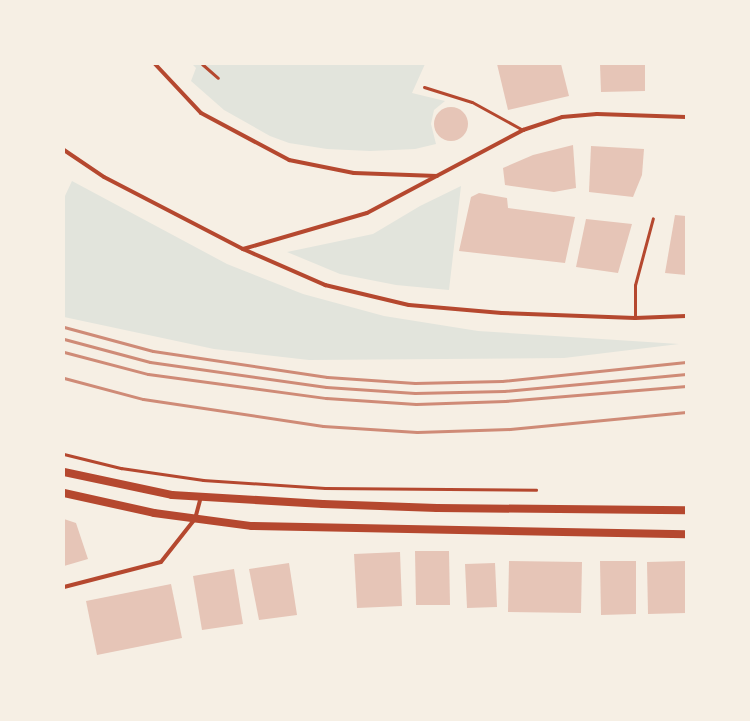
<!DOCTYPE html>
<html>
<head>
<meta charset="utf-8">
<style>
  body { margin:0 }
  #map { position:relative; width:750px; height:721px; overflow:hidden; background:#f6efe4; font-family:"DM Sans",sans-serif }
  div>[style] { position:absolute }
  .green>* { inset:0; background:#e2e4dc }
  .building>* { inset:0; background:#e6c5b7 }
  .round { border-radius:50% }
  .path>* { height:2.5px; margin:-1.25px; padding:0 1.25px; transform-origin:1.25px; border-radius:1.25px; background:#b5482f }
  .service>* { height:3px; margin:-1.5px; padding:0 1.5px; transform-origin:1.5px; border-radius:1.5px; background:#b5482f }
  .minor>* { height:4px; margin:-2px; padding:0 2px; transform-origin:2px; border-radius:2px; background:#b5482f }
  .secondary>* { height:8px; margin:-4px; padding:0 4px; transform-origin:4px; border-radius:4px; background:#b5482f }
  .rail>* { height:3px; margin:-1.5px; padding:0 1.5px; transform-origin:1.5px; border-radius:1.5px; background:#cf8b77 }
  span { translate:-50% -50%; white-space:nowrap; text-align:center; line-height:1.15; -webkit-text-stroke:3.5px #f6efe4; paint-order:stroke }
  .frame { position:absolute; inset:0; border:65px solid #f6efe4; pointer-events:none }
</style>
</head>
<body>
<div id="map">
  <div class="green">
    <div style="clip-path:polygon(192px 64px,425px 64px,412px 93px,445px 101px,434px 110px,431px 124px,436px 144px,415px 149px,370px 151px,327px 149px,289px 143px,270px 136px,224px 110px,191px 81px,196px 68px)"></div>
    <div style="clip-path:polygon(72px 181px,227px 264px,303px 294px,384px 316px,478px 331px,679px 344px,564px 358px,309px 360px,214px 349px,64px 317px,64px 198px)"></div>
    <div style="clip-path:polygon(461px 186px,449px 290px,396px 285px,340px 274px,287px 252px,373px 234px,420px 206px)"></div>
  </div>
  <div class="building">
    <div style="clip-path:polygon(497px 64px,561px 64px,569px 96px,508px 110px)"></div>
    <div style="clip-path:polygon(600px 64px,645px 64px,645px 91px,601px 92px)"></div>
    <div class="round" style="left:434px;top:107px;width:34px;height:34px"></div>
    <div style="clip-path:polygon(573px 145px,576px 188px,554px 192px,505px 185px,503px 168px,533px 155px)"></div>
    <div style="clip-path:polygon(591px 146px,644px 149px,642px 175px,633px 197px,589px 192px)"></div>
    <div style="clip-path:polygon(479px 193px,507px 198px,508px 208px,575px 217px,565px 263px,459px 251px,471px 197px)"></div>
    <div style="clip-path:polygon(675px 215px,686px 216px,686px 275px,665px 273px)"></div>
    <div style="clip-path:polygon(586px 219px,632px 224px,618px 273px,576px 267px)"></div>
    <div style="clip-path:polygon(64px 519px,76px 523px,88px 559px,64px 566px)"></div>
    <div style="clip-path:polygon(415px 551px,449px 551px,450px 605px,416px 605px)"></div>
    <div style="clip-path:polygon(400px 552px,402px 606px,357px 608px,354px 554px)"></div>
    <div style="clip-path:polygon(509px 561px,582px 562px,581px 613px,508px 612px)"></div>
    <div style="clip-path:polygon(600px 561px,636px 561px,636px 614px,601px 615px)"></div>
    <div style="clip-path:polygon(686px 561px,686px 613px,648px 614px,647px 562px)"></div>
    <div style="clip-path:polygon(289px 563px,297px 615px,259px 620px,249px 569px)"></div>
    <div style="clip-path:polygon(495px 563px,497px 607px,467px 608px,465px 564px)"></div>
    <div style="clip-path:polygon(234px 569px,243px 624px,202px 630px,193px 576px)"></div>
    <div style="clip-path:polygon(171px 584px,182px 638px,97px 655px,86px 601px)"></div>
  </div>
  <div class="path">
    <div style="left:64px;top:454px;width:59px;rotate:13.8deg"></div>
    <div style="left:121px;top:468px;width:83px;rotate:8.3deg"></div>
    <div style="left:203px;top:480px;width:122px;rotate:3.8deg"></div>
    <div style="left:325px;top:488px;width:211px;rotate:0.5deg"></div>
  </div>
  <div class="service">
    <div style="left:202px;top:64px;width:21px;rotate:41deg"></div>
    <div style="left:424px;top:87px;width:50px;rotate:17.4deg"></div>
    <div style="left:472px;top:102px;width:58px;rotate:28.8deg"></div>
    <div style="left:635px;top:318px;width:33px;rotate:-90deg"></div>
    <div style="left:635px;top:285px;width:69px;rotate:-75deg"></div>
  </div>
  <div class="minor">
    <div style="left:155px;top:64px;width:67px;rotate:46.8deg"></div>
    <div style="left:201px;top:113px;width:100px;rotate:28.1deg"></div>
    <div style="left:289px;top:160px;width:66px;rotate:11.3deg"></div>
    <div style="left:354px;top:173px;width:83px;rotate:2.1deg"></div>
    <div style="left:64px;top:150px;width:48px;rotate:34deg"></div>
    <div style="left:104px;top:177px;width:157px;rotate:27.4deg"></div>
    <div style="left:243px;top:249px;width:90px;rotate:23.7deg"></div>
    <div style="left:325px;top:285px;width:86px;rotate:13.4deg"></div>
    <div style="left:409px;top:305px;width:93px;rotate:4.9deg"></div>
    <div style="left:502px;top:313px;width:133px;rotate:2.2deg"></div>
    <div style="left:635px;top:318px;width:51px;rotate:-2.2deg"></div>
    <div style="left:243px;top:249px;width:129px;rotate:-16.2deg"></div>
    <div style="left:367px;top:213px;width:177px;rotate:-28deg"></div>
    <div style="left:523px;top:130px;width:41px;rotate:-18.4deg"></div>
    <div style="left:562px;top:117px;width:35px;rotate:-5deg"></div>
    <div style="left:597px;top:114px;width:89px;rotate:1.9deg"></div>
    <div style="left:64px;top:587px;width:100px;rotate:-14.5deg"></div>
    <div style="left:161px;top:562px;width:55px;rotate:-51.7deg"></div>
    <div style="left:195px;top:519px;width:23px;rotate:-75deg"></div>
  </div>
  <div class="secondary">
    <div style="left:64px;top:472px;width:110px;rotate:12deg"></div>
    <div style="left:172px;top:495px;width:151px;rotate:3.4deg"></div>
    <div style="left:323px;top:504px;width:114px;rotate:2deg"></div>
    <div style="left:437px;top:508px;width:249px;rotate:0.5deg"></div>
    <div style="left:64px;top:493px;width:92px;rotate:12.5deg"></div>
    <div style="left:154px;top:513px;width:99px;rotate:7.6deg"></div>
    <div style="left:252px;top:526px;width:434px;rotate:1.1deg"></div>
  </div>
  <div class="rail">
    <div style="left:64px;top:327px;width:92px;rotate:15.1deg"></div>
    <div style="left:153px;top:351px;width:176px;rotate:8.5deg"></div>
    <div style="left:327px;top:377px;width:88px;rotate:3.9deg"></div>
    <div style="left:415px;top:383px;width:87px;rotate:-1.3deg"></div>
    <div style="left:502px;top:381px;width:185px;rotate:-5.9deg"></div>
    <div style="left:64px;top:339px;width:89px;rotate:15deg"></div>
    <div style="left:150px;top:362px;width:178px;rotate:8.1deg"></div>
    <div style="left:326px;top:387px;width:89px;rotate:3.9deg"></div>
    <div style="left:415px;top:393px;width:89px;rotate:-1.3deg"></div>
    <div style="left:504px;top:391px;width:183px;rotate:-5.3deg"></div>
    <div style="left:64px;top:352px;width:87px;rotate:14.7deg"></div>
    <div style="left:148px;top:374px;width:180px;rotate:7.7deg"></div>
    <div style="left:326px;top:398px;width:90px;rotate:3.8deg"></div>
    <div style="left:416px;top:404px;width:89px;rotate:-1.9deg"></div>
    <div style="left:505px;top:401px;width:182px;rotate:-4.7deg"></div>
    <div style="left:64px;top:378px;width:82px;rotate:14.9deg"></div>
    <div style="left:143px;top:399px;width:182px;rotate:8.5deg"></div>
    <div style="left:323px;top:426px;width:94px;rotate:3.7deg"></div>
    <div style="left:417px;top:432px;width:93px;rotate:-1.8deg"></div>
    <div style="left:510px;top:429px;width:177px;rotate:-5.5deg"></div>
  </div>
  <div class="frame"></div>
</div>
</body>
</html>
